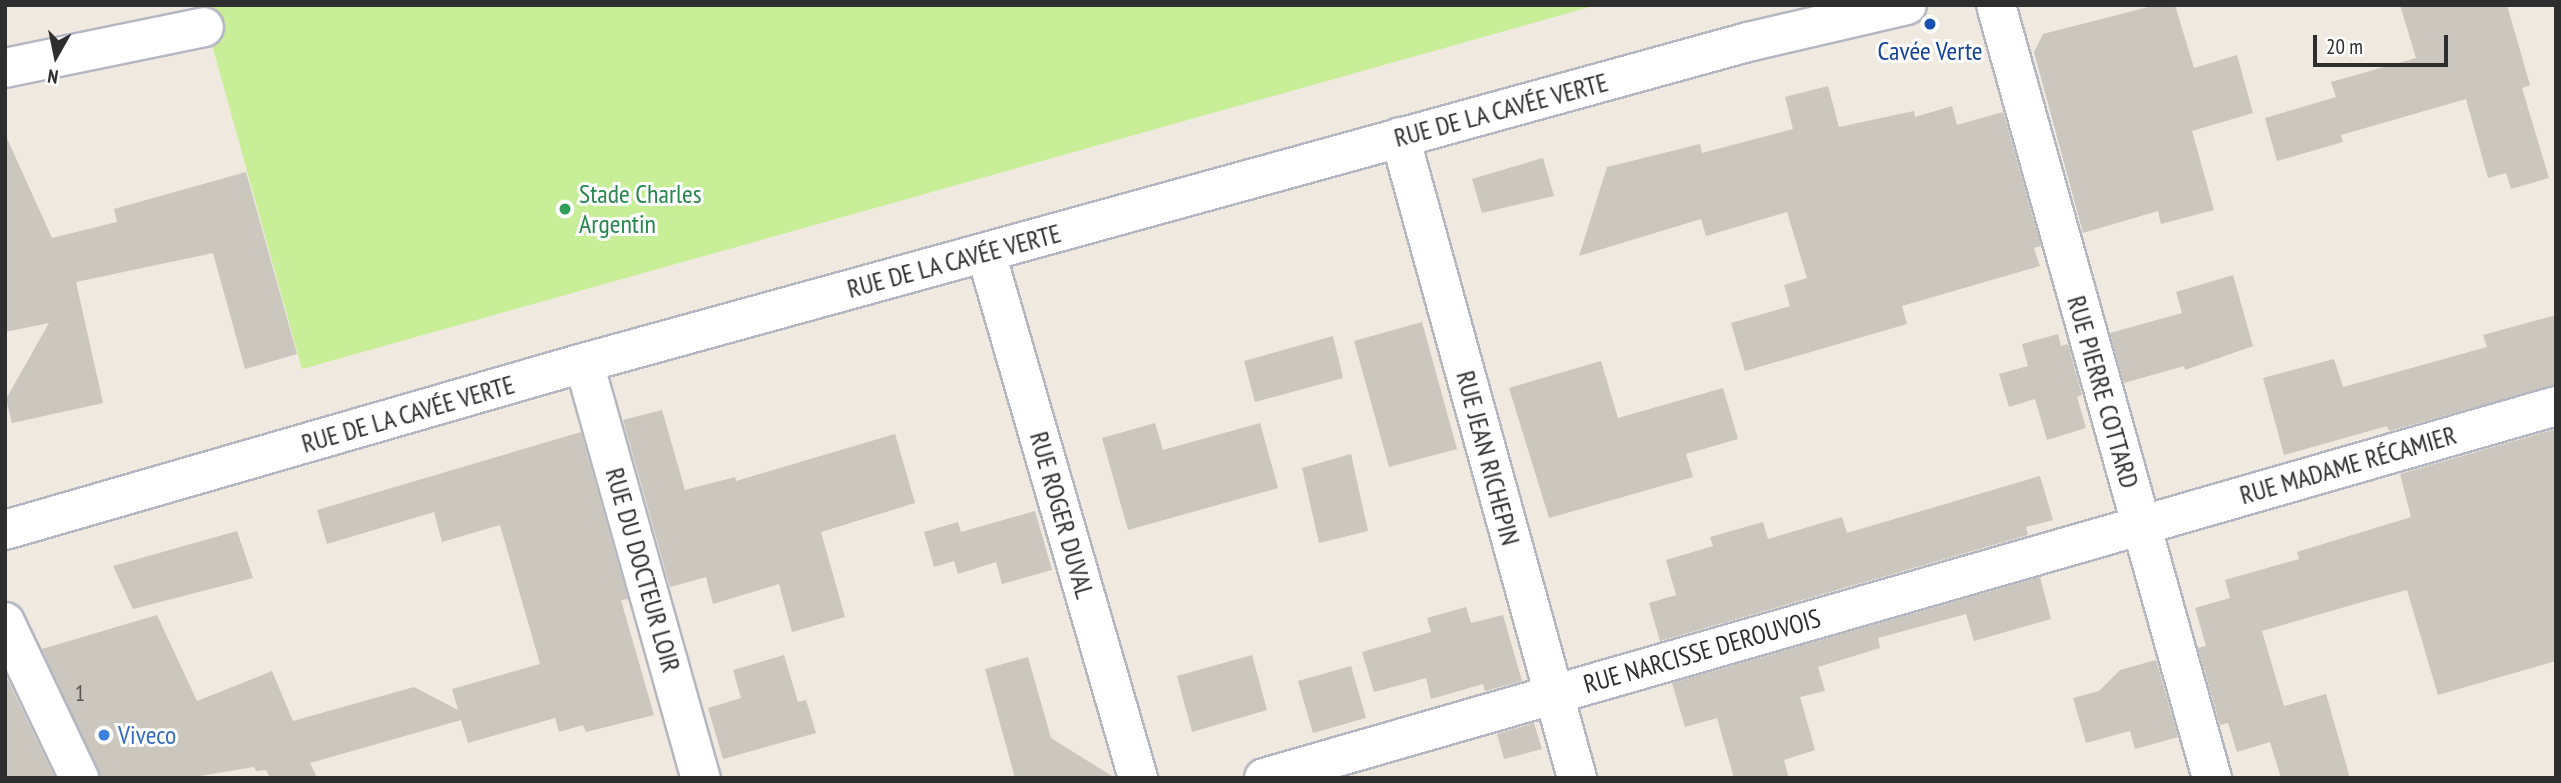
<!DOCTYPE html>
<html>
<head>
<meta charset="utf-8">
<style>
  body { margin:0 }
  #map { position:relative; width:2561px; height:783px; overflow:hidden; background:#efe9e0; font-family:"PT Sans Narrow",sans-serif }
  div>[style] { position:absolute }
  .pitch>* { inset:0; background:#c9ee98 }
  .building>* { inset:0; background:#cbc7be }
  .roads { filter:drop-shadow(2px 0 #b4b6c1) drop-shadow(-2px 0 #b4b6c1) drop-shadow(0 2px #b4b6c1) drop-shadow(0 -2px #b4b6c1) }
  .minor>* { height:38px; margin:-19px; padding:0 19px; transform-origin:19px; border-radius:19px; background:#fff }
  .dots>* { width:19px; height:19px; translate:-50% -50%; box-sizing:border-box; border:4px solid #fff; border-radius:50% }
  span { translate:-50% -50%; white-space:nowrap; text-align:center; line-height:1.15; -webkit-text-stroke:6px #fff; paint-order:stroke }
  .number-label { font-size:23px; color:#555452 }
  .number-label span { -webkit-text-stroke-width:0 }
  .transit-label { font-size:26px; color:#164399 }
  .street-label { font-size:26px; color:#2e2e2e }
  .leisure-label { font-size:26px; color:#27864d }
  .left { translate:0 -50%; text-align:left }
  .shop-label { font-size:26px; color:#366cbe }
  .frame { position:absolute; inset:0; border:7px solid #2e2e2e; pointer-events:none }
  .north { position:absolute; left:21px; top:21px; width:70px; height:70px; -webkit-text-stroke:5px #fff; paint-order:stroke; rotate:189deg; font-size:19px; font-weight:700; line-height:28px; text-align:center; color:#2e2e2e }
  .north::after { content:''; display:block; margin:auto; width:24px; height:32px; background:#2e2e2e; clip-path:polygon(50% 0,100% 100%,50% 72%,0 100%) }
  .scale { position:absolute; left:2313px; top:35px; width:135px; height:32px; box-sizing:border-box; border:4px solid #2e2e2e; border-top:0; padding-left:9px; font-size:21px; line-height:24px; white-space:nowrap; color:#2e2e2e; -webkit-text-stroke:5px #fff; paint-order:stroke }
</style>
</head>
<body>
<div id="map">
  <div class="pitch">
    <div style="clip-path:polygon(201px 5px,1597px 5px,302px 369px)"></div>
  </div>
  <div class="building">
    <div style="clip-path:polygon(2156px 5px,2175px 5px,2194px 68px,2237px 55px,2253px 113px,2192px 131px,2214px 210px,2161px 224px,2158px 211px,2083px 233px,2034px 52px,2043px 34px)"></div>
    <div style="clip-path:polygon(2400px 5px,2507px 5px,2530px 85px,2522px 88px,2549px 178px,2511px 189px,2506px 173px,2488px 178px,2466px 99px,2341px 135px,2343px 142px,2277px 161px,2265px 118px,2336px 97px,2331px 82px,2416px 58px)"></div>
    <div style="clip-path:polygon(1828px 86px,1839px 127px,1914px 111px,1915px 117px,1952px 106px,1957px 125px,2003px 112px,2041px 246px,2034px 248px,2040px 266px,1902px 306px,1907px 324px,1745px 371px,1731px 323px,1790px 306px,1784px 285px,1807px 278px,1787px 212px,1706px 236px,1701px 219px,1579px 256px,1607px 167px,1700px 144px,1702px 153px,1793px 129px,1785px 97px)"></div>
    <div style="clip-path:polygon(5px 134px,52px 238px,117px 222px,114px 209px,246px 172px,297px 354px,245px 369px,213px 253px,76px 282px,103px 403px,12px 423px,6px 399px,49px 323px,5px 332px)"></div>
    <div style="clip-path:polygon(1543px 158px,1554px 196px,1482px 213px,1472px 179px)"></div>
    <div style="clip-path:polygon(2233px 275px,2253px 346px,2185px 370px,2184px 366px,2124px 383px,2110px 333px,2182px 313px,2176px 292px)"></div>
    <div style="clip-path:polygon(2556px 315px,2556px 385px,2389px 431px,2387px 426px,2284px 455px,2263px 378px,2334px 359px,2343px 387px,2487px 347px,2483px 335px)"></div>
    <div style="clip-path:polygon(1422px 322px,1457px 449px,1389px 467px,1354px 341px)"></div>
    <div style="clip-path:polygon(2058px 334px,2061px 346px,2068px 344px,2082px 395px,2077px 397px,2086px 428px,2047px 440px,2035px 399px,2009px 407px,1999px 374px,2028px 366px,2022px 344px)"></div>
    <div style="clip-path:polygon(1333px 336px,1343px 378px,1255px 402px,1244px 361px)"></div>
    <div style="clip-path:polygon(1601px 361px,1618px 418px,1723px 388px,1738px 439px,1686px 454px,1693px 477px,1549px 518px,1509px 388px)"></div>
    <div style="clip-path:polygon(662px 410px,685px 490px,735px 477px,736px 481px,895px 434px,915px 503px,821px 532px,845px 617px,792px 632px,779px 584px,713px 604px,706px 577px,670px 587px,623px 420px)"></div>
    <div style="clip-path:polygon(1155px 423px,1163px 450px,1260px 423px,1278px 488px,1128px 530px,1102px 438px)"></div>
    <div style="clip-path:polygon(2556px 429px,2556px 661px,2438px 695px,2407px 590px,2362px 602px,2262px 631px,2284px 706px,2326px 694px,2350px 778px,2281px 778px,2270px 742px,2237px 752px,2228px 723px,2220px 725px,2198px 648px,2206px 646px,2195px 608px,2230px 598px,2225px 580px,2299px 559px,2297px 552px,2411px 517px,2400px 474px)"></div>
    <div style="clip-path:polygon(581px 432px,628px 599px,621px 600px,654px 715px,586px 732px,583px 725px,559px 732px,555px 718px,468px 743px,461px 720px,310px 763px,317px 778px,270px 778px,266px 770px,256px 771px,254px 767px,188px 778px,101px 778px,42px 649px,157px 615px,197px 701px,272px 671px,293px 721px,414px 687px,458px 710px,452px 689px,540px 664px,500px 525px,442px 542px,434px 512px,327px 544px,317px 510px)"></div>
    <div style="clip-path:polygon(1351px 454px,1368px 531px,1319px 543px,1302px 468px)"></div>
    <div style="clip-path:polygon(2040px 476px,2053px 520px,2026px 527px,2028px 535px,1660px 641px,1649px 603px,1676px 595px,1666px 560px,1713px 546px,1710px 537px,1763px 522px,1768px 539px,1842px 517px,1847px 533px)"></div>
    <div style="clip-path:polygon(1035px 511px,1052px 570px,1002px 584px,996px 562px,958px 574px,954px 561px,934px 567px,924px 532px,958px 522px,961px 532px)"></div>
    <div style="clip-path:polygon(237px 531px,253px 578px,133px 609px,113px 566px)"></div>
    <div style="clip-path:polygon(2040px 577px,2051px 619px,1974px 641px,1966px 614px,1878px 638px,1880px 648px,1818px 667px,1825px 691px,1800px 697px,1815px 750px,1784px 760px,1789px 778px,1734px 778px,1717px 718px,1685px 727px,1672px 683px)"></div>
    <div style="clip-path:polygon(1466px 607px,1471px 623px,1503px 615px,1522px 681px,1485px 691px,1483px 684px,1431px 699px,1426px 678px,1374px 692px,1362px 652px,1431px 632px,1427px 618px)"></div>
    <div style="clip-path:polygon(784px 655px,798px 702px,806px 700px,816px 733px,723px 759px,708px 708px,741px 698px,733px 670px)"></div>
    <div style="clip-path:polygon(1252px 655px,1267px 710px,1192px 732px,1177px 676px)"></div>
    <div style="clip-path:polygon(1028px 657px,1051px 738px,1115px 778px,1015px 778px,985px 669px)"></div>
    <div style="clip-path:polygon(2156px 660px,2178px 737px,2135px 749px,2130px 731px,2086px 743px,2073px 698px,2099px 691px,2120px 670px)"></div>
    <div style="clip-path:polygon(1351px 666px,1366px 718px,1313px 733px,1298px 681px)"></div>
    <div style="clip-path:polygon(5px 674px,55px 778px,5px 778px)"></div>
    <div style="clip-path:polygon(1534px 723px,1542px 749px,1504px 759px,1497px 734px)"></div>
  </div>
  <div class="roads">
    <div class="minor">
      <div style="left:1996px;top:5px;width:803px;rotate:74.39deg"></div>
      <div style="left:5px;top:68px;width:203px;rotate:-11.6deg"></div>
      <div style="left:1400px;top:137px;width:665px;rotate:74.56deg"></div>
      <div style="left:986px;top:253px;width:547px;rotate:73.85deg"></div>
      <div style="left:584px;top:363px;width:431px;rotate:74.3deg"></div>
      <div style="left:5px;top:530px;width:594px;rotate:-16.12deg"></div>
      <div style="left:576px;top:365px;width:1216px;rotate:-15.41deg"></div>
      <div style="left:1748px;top:42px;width:163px;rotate:-13.1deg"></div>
      <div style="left:5px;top:622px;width:173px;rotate:64.6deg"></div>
      <div style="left:1264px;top:778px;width:1344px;rotate:-16.06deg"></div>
    </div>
  </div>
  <div class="dots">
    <div style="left:1930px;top:24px;background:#1a4fb4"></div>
    <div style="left:565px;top:209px;background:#2e9e5b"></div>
    <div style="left:104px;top:735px;background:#3f7fe0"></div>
  </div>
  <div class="number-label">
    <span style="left:80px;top:693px">1</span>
  </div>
  <div class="transit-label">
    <span style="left:1930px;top:51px">Cavée Verte</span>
  </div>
  <div class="street-label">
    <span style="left:1501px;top:110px;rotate:-15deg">RUE DE LA CAVÉE VERTE</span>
    <span style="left:954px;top:261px;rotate:-15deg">RUE DE LA CAVÉE VERTE</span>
    <span style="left:2103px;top:392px;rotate:74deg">RUE PIERRE COTTARD</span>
    <span style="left:408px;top:414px;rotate:-16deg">RUE DE LA CAVÉE VERTE</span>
    <span style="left:1488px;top:458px;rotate:75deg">RUE JEAN RICHEPIN</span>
    <span style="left:2348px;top:465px;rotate:-16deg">RUE MADAME RÉCAMIER</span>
    <span style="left:1062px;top:515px;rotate:74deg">RUE ROGER DUVAL</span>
    <span style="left:643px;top:570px;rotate:74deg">RUE DU DOCTEUR LOIR</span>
    <span style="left:1702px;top:651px;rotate:-16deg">RUE NARCISSE DEROUVOIS</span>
  </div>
  <div class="leisure-label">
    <span class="left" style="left:579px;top:209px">Stade Charles<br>Argentin</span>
  </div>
  <div class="shop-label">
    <span class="left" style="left:118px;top:735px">Viveco</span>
  </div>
  <div class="frame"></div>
  <div class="north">N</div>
  <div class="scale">20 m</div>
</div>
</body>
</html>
